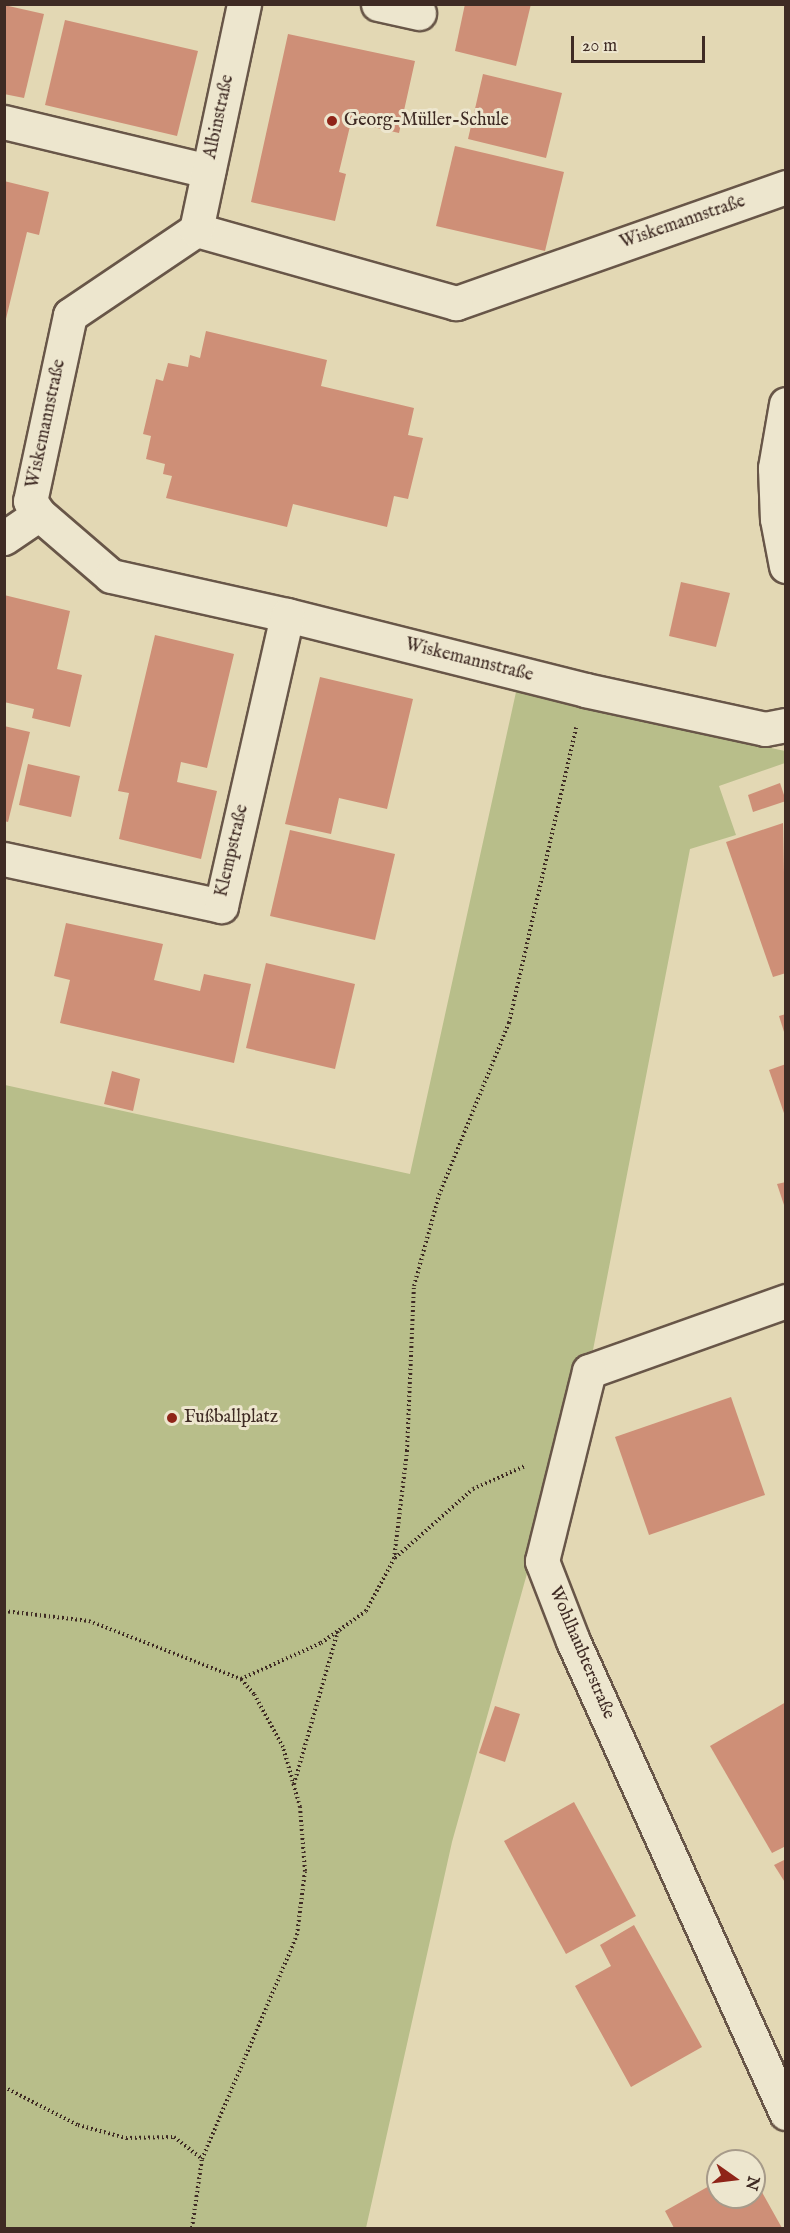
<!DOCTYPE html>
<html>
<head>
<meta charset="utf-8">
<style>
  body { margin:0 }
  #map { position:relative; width:790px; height:2233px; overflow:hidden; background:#e3d8b4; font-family:"IM FELL English",serif }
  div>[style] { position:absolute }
  .green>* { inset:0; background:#b8be8a }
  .building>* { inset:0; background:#ce8f77 }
  .path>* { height:4px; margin-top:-2px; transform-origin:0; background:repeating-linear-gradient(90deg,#3f2b24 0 1.5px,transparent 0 4.5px) }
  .roads { filter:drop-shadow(2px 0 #685648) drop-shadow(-2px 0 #685648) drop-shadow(0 2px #685648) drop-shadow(0 -2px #685648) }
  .minor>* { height:33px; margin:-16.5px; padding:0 16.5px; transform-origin:16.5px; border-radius:16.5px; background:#ede6ce }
  .dots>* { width:16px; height:16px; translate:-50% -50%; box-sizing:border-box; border:3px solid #ede6ce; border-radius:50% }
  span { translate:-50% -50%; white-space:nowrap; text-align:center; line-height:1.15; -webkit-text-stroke:6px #ede6ce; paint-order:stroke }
  .street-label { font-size:18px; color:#3f2b24 }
  .poi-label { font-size:18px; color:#3f2b24 }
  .left { translate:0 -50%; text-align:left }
  .frame { position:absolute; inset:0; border:6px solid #3f2b24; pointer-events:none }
  .north { position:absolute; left:706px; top:2149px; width:60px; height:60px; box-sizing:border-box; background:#ede6ce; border:2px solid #a79b8a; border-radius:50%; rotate:104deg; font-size:16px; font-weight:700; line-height:24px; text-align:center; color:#3f2b24 }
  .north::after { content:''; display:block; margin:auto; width:21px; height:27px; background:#8f2418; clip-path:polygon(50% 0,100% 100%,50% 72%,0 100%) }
  .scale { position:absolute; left:571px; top:36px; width:134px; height:27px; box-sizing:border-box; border:3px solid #3f2b24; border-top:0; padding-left:8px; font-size:18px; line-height:21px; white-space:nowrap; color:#3f2b24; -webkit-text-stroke:4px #ede6ce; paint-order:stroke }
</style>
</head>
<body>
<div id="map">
  <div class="green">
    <div style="clip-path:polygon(516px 692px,785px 751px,785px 763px,719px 786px,736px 835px,690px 849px,593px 1350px,577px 1356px,528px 1570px,452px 1842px,366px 2228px,5px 2228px,5px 1085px,410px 1174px)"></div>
  </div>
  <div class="building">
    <div style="clip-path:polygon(465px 4px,531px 4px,516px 66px,455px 51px)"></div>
    <div style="clip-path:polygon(4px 5px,44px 14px,24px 98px,4px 94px)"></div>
    <div style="clip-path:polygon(65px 20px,198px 51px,177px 136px,45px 105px)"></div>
    <div style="clip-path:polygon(288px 34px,415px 61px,399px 133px,351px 122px,339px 172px,346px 174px,335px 221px,251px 202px)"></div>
    <div style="clip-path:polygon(483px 74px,562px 93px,546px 158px,468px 139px)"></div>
    <div style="clip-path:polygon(455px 146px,564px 172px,545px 251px,436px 226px)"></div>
    <div style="clip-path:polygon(4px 181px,49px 192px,39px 235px,27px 232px,5px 323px)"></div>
    <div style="clip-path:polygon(206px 331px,327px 360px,321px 386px,414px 408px,408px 435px,423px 438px,408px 499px,394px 496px,387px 527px,293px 504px,287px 527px,166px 498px,172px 476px,163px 474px,165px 464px,146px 459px,151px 436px,143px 434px,156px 379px,163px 381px,168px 363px,188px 367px,190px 355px,200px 358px)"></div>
    <div style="clip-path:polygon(681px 582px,730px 593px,716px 647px,669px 636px)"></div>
    <div style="clip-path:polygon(4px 595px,70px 611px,57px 669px,82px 675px,70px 727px,32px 718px,34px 709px,4px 702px)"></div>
    <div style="clip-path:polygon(155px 635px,234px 654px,207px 768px,181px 762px,177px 782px,217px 791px,201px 859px,119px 839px,129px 793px,118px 791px)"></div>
    <div style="clip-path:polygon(320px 677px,413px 699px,387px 809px,339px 798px,331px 834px,285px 824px)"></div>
    <div style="clip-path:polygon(4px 726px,30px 732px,8px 822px,4px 821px)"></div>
    <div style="clip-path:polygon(28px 764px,80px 776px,71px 817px,19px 805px)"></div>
    <div style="clip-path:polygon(780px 783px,786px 801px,753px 812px,748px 795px)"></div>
    <div style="clip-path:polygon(783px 823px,786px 973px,773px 977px,726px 842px)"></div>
    <div style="clip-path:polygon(290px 830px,395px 854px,375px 940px,270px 916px)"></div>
    <div style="clip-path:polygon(66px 923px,163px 944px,154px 980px,200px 991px,204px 974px,251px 984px,234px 1063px,60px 1023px,70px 980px,54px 976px)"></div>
    <div style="clip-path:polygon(266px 963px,355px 984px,335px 1069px,246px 1048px)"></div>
    <div style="clip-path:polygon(786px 1014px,786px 1035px,785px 1035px,779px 1016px)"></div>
    <div style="clip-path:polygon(786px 1064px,786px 1116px,785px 1116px,769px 1070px)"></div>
    <div style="clip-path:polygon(112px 1071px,140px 1079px,133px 1111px,104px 1104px)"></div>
    <div style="clip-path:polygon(786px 1182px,786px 1207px,785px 1208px,777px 1184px)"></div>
    <div style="clip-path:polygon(731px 1397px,765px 1495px,649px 1535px,615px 1437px)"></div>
    <div style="clip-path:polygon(786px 1702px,786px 1846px,772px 1853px,710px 1746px)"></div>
    <div style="clip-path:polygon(495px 1706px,520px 1714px,505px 1762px,479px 1753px)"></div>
    <div style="clip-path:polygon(574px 1802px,636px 1916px,566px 1954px,504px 1841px)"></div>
    <div style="clip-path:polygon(786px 1859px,786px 1884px,774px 1865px)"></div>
    <div style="clip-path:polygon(634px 1925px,702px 2047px,631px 2087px,575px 1986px,611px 1966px,600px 1945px)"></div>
    <div style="clip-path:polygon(754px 2178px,782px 2228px,674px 2228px,665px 2211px,718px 2181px,718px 2197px,754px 2197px)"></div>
  </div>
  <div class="path">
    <div style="left:395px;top:1558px;width:104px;rotate:-41.5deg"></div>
    <div style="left:473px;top:1489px;width:57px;rotate:-23.9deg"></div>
    <div style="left:4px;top:1611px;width:86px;rotate:6.7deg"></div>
    <div style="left:89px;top:1621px;width:163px;rotate:20.9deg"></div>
    <div style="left:241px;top:1679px;width:88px;rotate:-24.2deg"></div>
    <div style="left:321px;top:1643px;width:55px;rotate:-35.4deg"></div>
    <div style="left:366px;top:1611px;width:59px;rotate:-61.7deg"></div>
    <div style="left:394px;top:1559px;width:109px;rotate:-83.1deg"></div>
    <div style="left:407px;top:1451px;width:165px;rotate:-87.6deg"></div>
    <div style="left:414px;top:1286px;width:94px;rotate:-74.6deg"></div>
    <div style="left:439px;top:1195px;width:186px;rotate:-67.9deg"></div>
    <div style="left:509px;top:1023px;width:303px;rotate:-77.2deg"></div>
    <div style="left:294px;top:1784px;width:159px;rotate:-74deg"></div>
    <div style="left:4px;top:2087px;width:83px;rotate:27.2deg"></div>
    <div style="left:78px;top:2125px;width:50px;rotate:15.2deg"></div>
    <div style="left:126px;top:2138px;width:48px;rotate:-1.2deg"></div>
    <div style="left:174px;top:2137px;width:36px;rotate:38deg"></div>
    <div style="left:202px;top:2159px;width:243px;rotate:-67deg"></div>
    <div style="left:297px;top:1935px;width:64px;rotate:-82.9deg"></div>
    <div style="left:305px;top:1871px;width:64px;rotate:-94.5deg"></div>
    <div style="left:300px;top:1807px;width:62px;rotate:-105.8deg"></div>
    <div style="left:283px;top:1747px;width:60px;rotate:-118.7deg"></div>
    <div style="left:254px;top:1694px;width:20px;rotate:-131deg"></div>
    <div style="left:192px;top:2228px;width:70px;rotate:-81.8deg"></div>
  </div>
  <div class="roads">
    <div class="minor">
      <div style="left:378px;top:4px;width:42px;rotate:12.4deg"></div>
      <div style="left:4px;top:122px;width:210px;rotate:13.5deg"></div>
      <div style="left:786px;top:187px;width:350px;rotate:160.6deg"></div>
      <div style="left:456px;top:303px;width:270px;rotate:-164.3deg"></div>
      <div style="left:196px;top:230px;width:152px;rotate:146deg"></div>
      <div style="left:70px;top:315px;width:190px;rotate:102.1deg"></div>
      <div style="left:30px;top:501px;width:16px;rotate:55deg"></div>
      <div style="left:39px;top:514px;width:95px;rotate:40.7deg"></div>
      <div style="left:111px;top:576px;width:180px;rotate:12.5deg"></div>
      <div style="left:287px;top:615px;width:307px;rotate:14.1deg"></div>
      <div style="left:585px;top:690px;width:184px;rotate:12.2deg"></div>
      <div style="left:765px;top:729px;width:21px;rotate:-11deg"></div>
      <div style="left:196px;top:230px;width:231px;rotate:-78deg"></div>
      <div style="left:786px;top:404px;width:65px;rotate:99.8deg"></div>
      <div style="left:775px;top:468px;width:51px;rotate:87.8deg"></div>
      <div style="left:777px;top:519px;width:48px;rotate:79.2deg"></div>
      <div style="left:4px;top:538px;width:42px;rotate:-34.4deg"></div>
      <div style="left:4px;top:859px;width:222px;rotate:12.2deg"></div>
      <div style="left:221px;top:906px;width:298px;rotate:-77.2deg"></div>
      <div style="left:786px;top:1301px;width:209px;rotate:160.4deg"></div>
      <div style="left:589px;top:1371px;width:196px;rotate:103.9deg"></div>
      <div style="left:542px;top:1561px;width:86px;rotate:68.8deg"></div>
      <div style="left:573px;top:1641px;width:518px;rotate:65.71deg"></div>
    </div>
  </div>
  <div class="dots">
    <div style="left:332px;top:121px;background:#8f2418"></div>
    <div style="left:172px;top:1418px;background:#8f2418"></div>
  </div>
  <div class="street-label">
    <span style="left:220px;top:117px;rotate:-78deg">Albinstraße</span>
    <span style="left:683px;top:223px;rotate:-19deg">Wiskemannstraße</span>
    <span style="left:47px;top:424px;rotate:-78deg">Wiskemannstraße</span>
    <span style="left:469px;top:661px;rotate:14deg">Wiskemannstraße</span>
    <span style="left:233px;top:851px;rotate:-77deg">Klempstraße</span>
    <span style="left:581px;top:1653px;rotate:67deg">Wohlhaubterstraße</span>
  </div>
  <div class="poi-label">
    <span class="left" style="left:344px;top:121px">Georg-Müller-Schule</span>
    <span class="left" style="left:184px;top:1418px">Fußballplatz</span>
  </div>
  <div class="frame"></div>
  <div class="north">N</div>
  <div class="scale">20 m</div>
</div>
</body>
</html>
